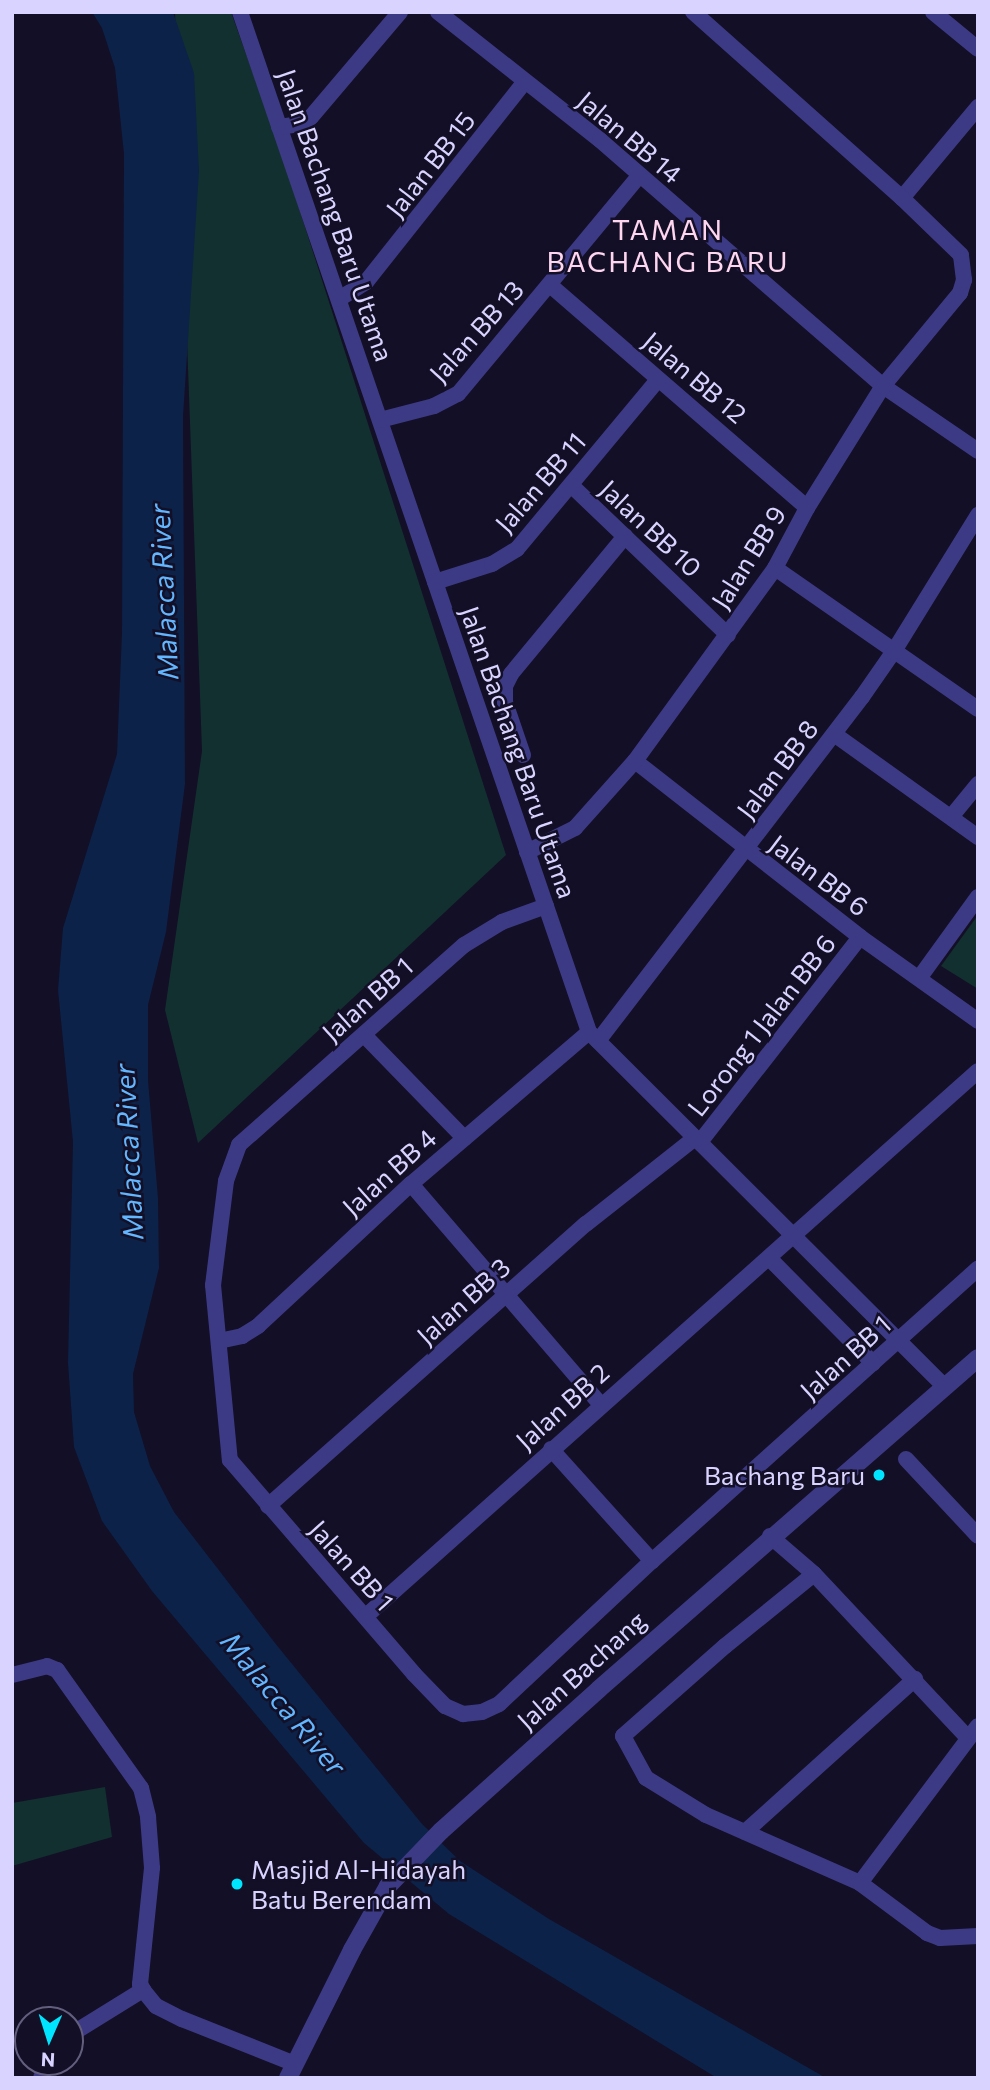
<!DOCTYPE html>
<html>
<head>
<meta charset="utf-8">
<style>
  body { margin:0 }
  #map { position:relative; width:990px; height:2090px; overflow:hidden; background:#130f26; font-family:Commissioner,sans-serif }
  div>[style] { position:absolute }
  .green>* { inset:0; background:#12302f }
  .water>* { inset:0; background:#0c2248 }
  .minor>* { height:16px; margin:-8px; padding:0 8px; transform-origin:8px; border-radius:8px; background:#3d3a85 }
  .tertiary>* { height:18px; margin:-9px; padding:0 9px; transform-origin:9px; border-radius:9px; background:#3d3a85 }
  .dots>* { width:19px; height:19px; translate:-50% -50%; box-sizing:border-box; border:4px solid #130f26; border-radius:50% }
  span { translate:-50% -50%; white-space:nowrap; text-align:center; line-height:1.15; -webkit-text-stroke:5px #130f26; paint-order:stroke }
  .street-label { font-size:26px; color:#d9d4ff }
  .poi-label { font-size:26px; color:#d9d4ff }
  .right { translate:-100% -50%; text-align:right }
  .left { translate:0 -50%; text-align:left }
  .neighbourhood-label { font-size:28px; color:#ffd6f0; letter-spacing:2px }
  .water-label { font-size:28px; color:#62b6ff; font-style:italic }
  .frame { position:absolute; inset:0; border:14px solid #d9d4ff; pointer-events:none }
  .north { position:absolute; left:14px; top:2006px; width:70px; height:70px; box-sizing:border-box; background:#130f26; border:2px solid #625e7d; border-radius:50%; rotate:183deg; font-size:19px; font-weight:700; line-height:28px; text-align:center; color:#d9d4ff }
  .north::after { content:''; display:block; margin:auto; width:24px; height:32px; background:#00e5ff; clip-path:polygon(50% 0,100% 100%,50% 72%,0 100%) }
</style>
</head>
<body>
<div id="map">
  <div class="green">
    <div style="clip-path:polygon(175px 12px,231px 12px,281px 152px,506px 855px,198px 1143px,165px 1010px,202px 751px)"></div>
    <div style="clip-path:polygon(978px 915px,978px 989px,941px 966px)"></div>
    <div style="clip-path:polygon(105px 1787px,112px 1837px,12px 1866px,12px 1803px)"></div>
  </div>
  <div class="water">
    <div style="clip-path:polygon(92px 12px,173px 12px,194px 73px,199px 171px,183px 417px,185px 784px,166px 932px,148px 1005px,148px 1080px,158px 1198px,159px 1268px,133px 1374px,134px 1412px,150px 1466px,174px 1512px,275px 1643px,422px 1824px,460px 1861px,549px 1919px,826px 2078px,717px 2078px,449px 1914px,364px 1843px,152px 1591px,102px 1521px,74px 1447px,68px 1363px,73px 1142px,58px 990px,63px 928px,117px 754px,122px 632px,124px 154px,115px 68px,102px 28px)"></div>
  </div>
  <div class="minor">
    <div style="left:240px;top:12px;width:1078px;rotate:71.11deg"></div>
    <div style="left:589px;top:1032px;width:503px;rotate:44.92deg"></div>
    <div style="left:438px;top:12px;width:206px;rotate:38.3deg"></div>
    <div style="left:600px;top:140px;width:375px;rotate:41deg"></div>
    <div style="left:883px;top:386px;width:115px;rotate:34.4deg"></div>
    <div style="left:933px;top:12px;width:58px;rotate:39.4deg"></div>
    <div style="left:279px;top:127px;width:22px;rotate:-8deg"></div>
    <div style="left:301px;top:124px;width:12px;rotate:-35deg"></div>
    <div style="left:311px;top:117px;width:138px;rotate:-49.7deg"></div>
    <div style="left:902px;top:198px;width:119px;rotate:-50.1deg"></div>
    <div style="left:550px;top:285px;width:340px;rotate:40.9deg"></div>
    <div style="left:339px;top:299px;width:32px;rotate:-32deg"></div>
    <div style="left:366px;top:282px;width:254px;rotate:-51.6deg"></div>
    <div style="left:380px;top:420px;width:56px;rotate:-14.5deg"></div>
    <div style="left:434px;top:406px;width:27px;rotate:-27deg"></div>
    <div style="left:458px;top:394px;width:283px;rotate:-50.3deg"></div>
    <div style="left:571px;top:485px;width:217px;rotate:43.7deg"></div>
    <div style="left:775px;top:568px;width:247px;rotate:34.8deg"></div>
    <div style="left:435px;top:582px;width:60px;rotate:-17.5deg"></div>
    <div style="left:492px;top:564px;width:29px;rotate:-31deg"></div>
    <div style="left:517px;top:549px;width:220px;rotate:-50.2deg"></div>
    <div style="left:834px;top:734px;width:177px;rotate:35.6deg"></div>
    <div style="left:523px;top:755px;width:56px;rotate:-108.8deg"></div>
    <div style="left:505px;top:702px;width:16px;rotate:-90deg"></div>
    <div style="left:505px;top:686px;width:13px;rotate:-63deg"></div>
    <div style="left:511px;top:674px;width:179px;rotate:-50.4deg"></div>
    <div style="left:635px;top:761px;width:286px;rotate:38deg"></div>
    <div style="left:860px;top:937px;width:145px;rotate:35.4deg"></div>
    <div style="left:951px;top:817px;width:43px;rotate:-50.7deg"></div>
    <div style="left:527px;top:852px;width:54px;rotate:-26.6deg"></div>
    <div style="left:575px;top:828px;width:90px;rotate:-48.2deg"></div>
    <div style="left:635px;top:761px;width:238px;rotate:-54deg"></div>
    <div style="left:775px;top:568px;width:68px;rotate:-61.9deg"></div>
    <div style="left:807px;top:508px;width:144px;rotate:-58.1deg"></div>
    <div style="left:883px;top:386px;width:121px;rotate:-50.4deg"></div>
    <div style="left:960px;top:293px;width:14px;rotate:-73deg"></div>
    <div style="left:964px;top:280px;width:25px;rotate:-97deg"></div>
    <div style="left:961px;top:255px;width:82px;rotate:-136deg"></div>
    <div style="left:902px;top:198px;width:280px;rotate:-138.3deg"></div>
    <div style="left:546px;top:906px;width:47px;rotate:160deg"></div>
    <div style="left:502px;top:922px;width:44px;rotate:148.8deg"></div>
    <div style="left:464px;top:945px;width:301px;rotate:138.4deg"></div>
    <div style="left:239px;top:1145px;width:38px;rotate:110deg"></div>
    <div style="left:226px;top:1181px;width:105px;rotate:97.1deg"></div>
    <div style="left:213px;top:1285px;width:176px;rotate:84.5deg"></div>
    <div style="left:230px;top:1460px;width:282px;rotate:49.3deg"></div>
    <div style="left:414px;top:1674px;width:45px;rotate:45.9deg"></div>
    <div style="left:445px;top:1706px;width:20px;rotate:24deg"></div>
    <div style="left:463px;top:1714px;width:19px;rotate:-6deg"></div>
    <div style="left:482px;top:1712px;width:19px;rotate:-25deg"></div>
    <div style="left:499px;top:1704px;width:209px;rotate:-43.1deg"></div>
    <div style="left:652px;top:1561px;width:438px;rotate:-41.9deg"></div>
    <div style="left:920px;top:977px;width:99px;rotate:-54.1deg"></div>
    <div style="left:364px;top:1035px;width:144px;rotate:45.8deg"></div>
    <div style="left:598px;top:1041px;width:434px;rotate:-52.5deg"></div>
    <div style="left:862px;top:697px;width:56px;rotate:-55.2deg"></div>
    <div style="left:894px;top:651px;width:160px;rotate:-58.3deg"></div>
    <div style="left:700px;top:1142px;width:260px;rotate:-52deg"></div>
    <div style="left:411px;top:1184px;width:291px;rotate:49.3deg"></div>
    <div style="left:769px;top:1258px;width:148px;rotate:45.3deg"></div>
    <div style="left:219px;top:1341px;width:24px;rotate:-12deg"></div>
    <div style="left:242px;top:1336px;width:19px;rotate:-32deg"></div>
    <div style="left:258px;top:1326px;width:209px;rotate:-42.9deg"></div>
    <div style="left:411px;top:1184px;width:234px;rotate:-40.5deg"></div>
    <div style="left:551px;top:1449px;width:151px;rotate:48deg"></div>
    <div style="left:906px;top:1459px;width:105px;rotate:46.9deg"></div>
    <div style="left:268px;top:1506px;width:425px;rotate:-41.6deg"></div>
    <div style="left:586px;top:1224px;width:139px;rotate:-38.3deg"></div>
    <div style="left:770px;top:1536px;width:58px;rotate:40.8deg"></div>
    <div style="left:814px;top:1574px;width:225px;rotate:46.8deg"></div>
    <div style="left:814px;top:1574px;width:114px;rotate:141deg"></div>
    <div style="left:725px;top:1646px;width:136px;rotate:138.6deg"></div>
    <div style="left:623px;top:1736px;width:48px;rotate:61.3deg"></div>
    <div style="left:646px;top:1778px;width:70px;rotate:31.7deg"></div>
    <div style="left:706px;top:1815px;width:168px;rotate:23.8deg"></div>
    <div style="left:860px;top:1883px;width:84px;rotate:36.7deg"></div>
    <div style="left:927px;top:1933px;width:14px;rotate:21deg"></div>
    <div style="left:940px;top:1938px;width:38px;rotate:-3deg"></div>
    <div style="left:366px;top:1616px;width:819px;rotate:-41.69deg"></div>
    <div style="left:12px;top:1675px;width:36px;rotate:-14deg"></div>
    <div style="left:47px;top:1666px;width:11px;rotate:22deg"></div>
    <div style="left:57px;top:1670px;width:145px;rotate:54.6deg"></div>
    <div style="left:141px;top:1788px;width:30px;rotate:76deg"></div>
    <div style="left:148px;top:1817px;width:51px;rotate:85.5deg"></div>
    <div style="left:152px;top:1868px;width:117px;rotate:95.9deg"></div>
    <div style="left:140px;top:1984px;width:7px;rotate:63deg"></div>
    <div style="left:143px;top:1990px;width:21px;rotate:51deg"></div>
    <div style="left:156px;top:2006px;width:29px;rotate:27deg"></div>
    <div style="left:182px;top:2019px;width:122px;rotate:21.7deg"></div>
    <div style="left:745px;top:1832px;width:229px;rotate:-42deg"></div>
    <div style="left:860px;top:1883px;width:196px;rotate:-53.1deg"></div>
    <div style="left:70px;top:2035px;width:86px;rotate:-31.7deg"></div>
    <div style="left:41px;top:2078px;width:17px;rotate:-66deg"></div>
  </div>
  <div class="tertiary">
    <div style="left:288px;top:2078px;width:143px;rotate:-63.4deg"></div>
    <div style="left:352px;top:1950px;width:73px;rotate:-60.6deg"></div>
    <div style="left:388px;top:1886px;width:76px;rotate:-46.1deg"></div>
    <div style="left:441px;top:1831px;width:212px;rotate:-41.9deg"></div>
    <div style="left:599px;top:1689px;width:503px;rotate:-41.13deg"></div>
  </div>
  <div class="dots">
    <div style="left:879px;top:1475px;background:#00e5ff"></div>
    <div style="left:237px;top:1884px;background:#00e5ff"></div>
  </div>
  <div class="street-label">
    <span style="left:630px;top:137px;rotate:40deg">Jalan BB 14</span>
    <span style="left:430px;top:164px;rotate:-52deg">Jalan BB 15</span>
    <span style="left:336px;top:215px;rotate:71deg">Jalan Bachang Baru Utama</span>
    <span style="left:476px;top:331px;rotate:-48deg">Jalan BB 13</span>
    <span style="left:695px;top:377px;rotate:40deg">Jalan BB 12</span>
    <span style="left:540px;top:482px;rotate:-49deg">Jalan BB 11</span>
    <span style="left:651px;top:528px;rotate:43deg">Jalan BB 10</span>
    <span style="left:748px;top:557px;rotate:-58deg">Jalan BB 9</span>
    <span style="left:519px;top:752px;rotate:71deg">Jalan Bachang Baru Utama</span>
    <span style="left:777px;top:769px;rotate:-53deg">Jalan BB 8</span>
    <span style="left:819px;top:875px;rotate:37deg">Jalan BB 6</span>
    <span style="left:367px;top:999px;rotate:-42deg">Jalan BB 1</span>
    <span style="left:761px;top:1025px;rotate:-52deg">Lorong 1 Jalan BB 6</span>
    <span style="left:389px;top:1172px;rotate:-42deg">Jalan BB 4</span>
    <span style="left:463px;top:1301px;rotate:-42deg">Jalan BB 3</span>
    <span style="left:845px;top:1357px;rotate:-42deg">Jalan BB 1</span>
    <span style="left:562px;top:1406px;rotate:-42deg">Jalan BB 2</span>
    <span style="left:352px;top:1565px;rotate:48deg">Jalan BB 1</span>
    <span style="left:581px;top:1670px;rotate:-42deg">Jalan Bachang</span>
  </div>
  <div class="poi-label">
    <span class="right" style="left:865px;top:1475px">Bachang Baru</span>
    <span class="left" style="left:251px;top:1884px">Masjid Al-Hidayah<br>Batu Berendam</span>
  </div>
  <div class="neighbourhood-label">
    <span style="left:668px;top:245px">TAMAN<br>BACHANG BARU</span>
  </div>
  <div class="water-label">
    <span style="left:163px;top:592px;rotate:-93deg">Malacca River</span>
    <span style="left:128px;top:1152px;rotate:-93deg">Malacca River</span>
    <span style="left:284px;top:1703px;rotate:50deg">Malacca River</span>
  </div>
  <div class="frame"></div>
  <div class="north">N</div>
</div>
</body>
</html>
